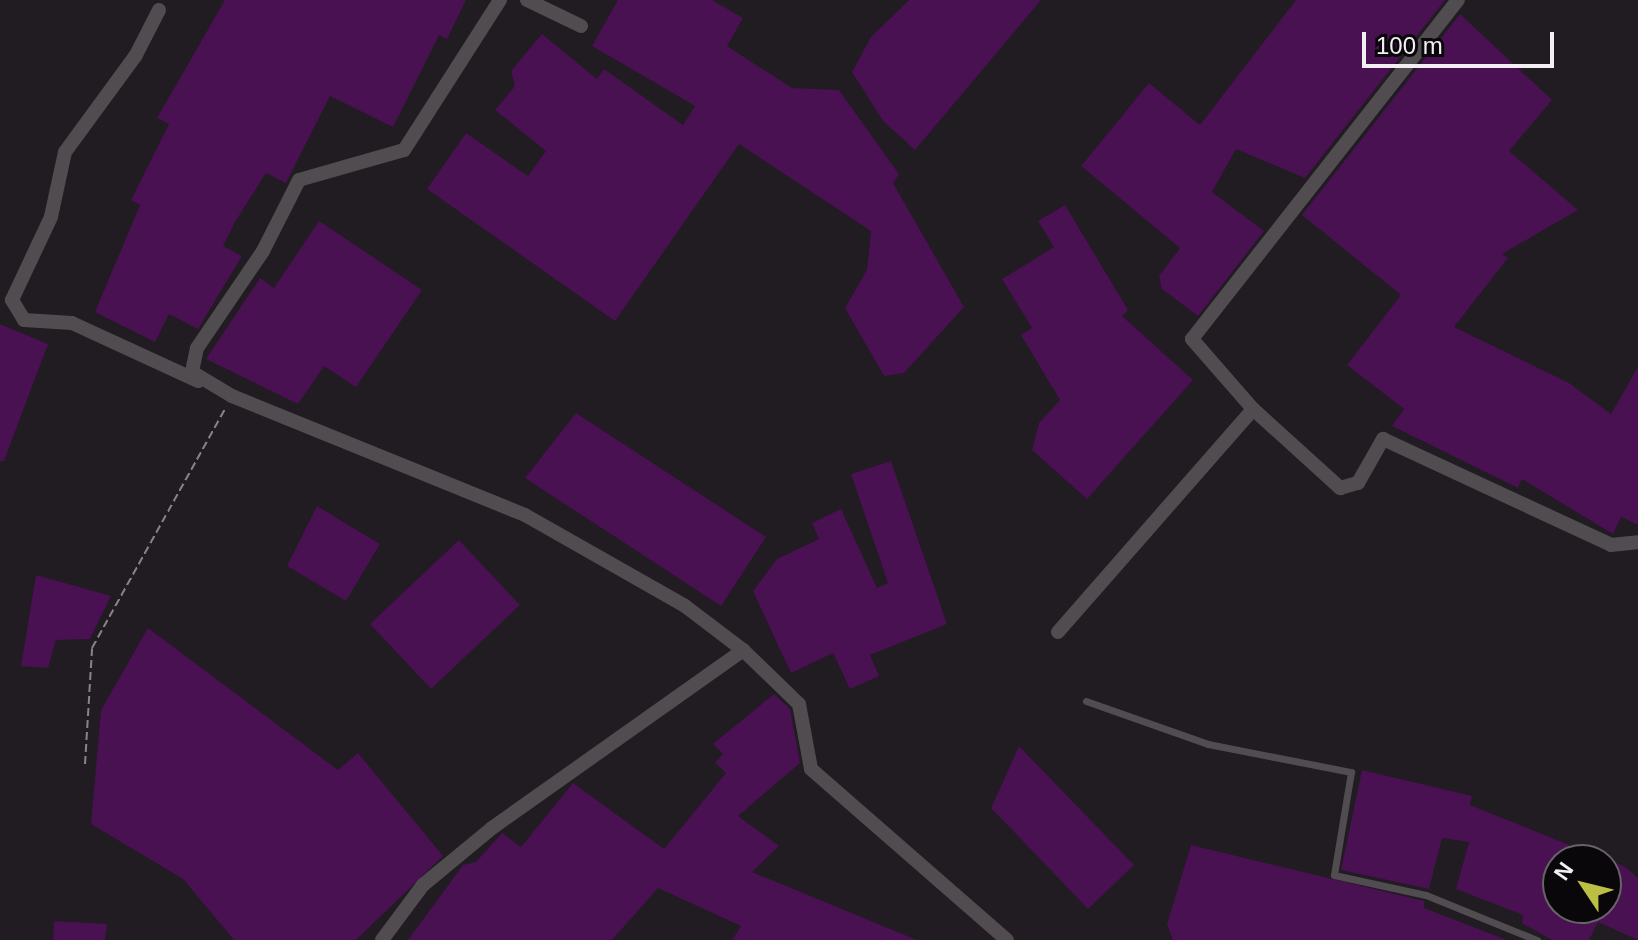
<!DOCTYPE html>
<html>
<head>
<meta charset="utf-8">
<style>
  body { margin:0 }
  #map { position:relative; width:1638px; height:940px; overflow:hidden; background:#211b22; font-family:Arial,sans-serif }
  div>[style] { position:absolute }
  .building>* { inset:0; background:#491052 }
  .path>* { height:2px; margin-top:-1px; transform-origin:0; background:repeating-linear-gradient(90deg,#888389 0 8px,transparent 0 12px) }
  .lane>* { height:7px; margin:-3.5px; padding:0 3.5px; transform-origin:3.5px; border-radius:3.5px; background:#504c50 }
  .street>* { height:14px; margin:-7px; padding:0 7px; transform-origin:7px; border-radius:7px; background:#504c50 }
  span { translate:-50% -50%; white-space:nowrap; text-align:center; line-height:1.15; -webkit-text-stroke:7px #09070a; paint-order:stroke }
  .north { position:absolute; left:1542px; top:844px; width:80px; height:80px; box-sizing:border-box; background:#09070a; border:2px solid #676368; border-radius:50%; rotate:305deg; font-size:22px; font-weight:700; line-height:32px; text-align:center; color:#f3eef4 }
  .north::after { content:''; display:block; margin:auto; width:28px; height:36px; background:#bbc045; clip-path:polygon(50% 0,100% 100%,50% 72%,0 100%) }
  .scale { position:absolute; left:1362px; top:32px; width:192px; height:36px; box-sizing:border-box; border:4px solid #f3eef4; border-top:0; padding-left:10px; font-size:24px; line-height:28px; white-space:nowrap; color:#f3eef4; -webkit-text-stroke:6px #09070a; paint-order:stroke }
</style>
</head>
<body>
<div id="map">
  <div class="building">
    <div style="clip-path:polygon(225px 0,466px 0,447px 39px,439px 35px,393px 127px,330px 96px,286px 183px,266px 173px,235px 222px,223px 246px,242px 256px,198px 329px,169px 314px,155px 342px,95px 312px,140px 205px,131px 200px,169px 124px,157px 118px)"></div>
    <div style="clip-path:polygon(618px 0,712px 0,743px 18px,727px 46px,792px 88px,839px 90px,899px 174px,893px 183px,964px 307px,904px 373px,884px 376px,845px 308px,867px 270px,871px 231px,739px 144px,615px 321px,427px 189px,466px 133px,528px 176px,546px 151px,495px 110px,515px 86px,511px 71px,542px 34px,597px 79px,604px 69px,683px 125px,695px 106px,592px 46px)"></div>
    <div style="clip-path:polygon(909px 0,1041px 0,915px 150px,883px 121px,852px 72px,871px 37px)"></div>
    <div style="clip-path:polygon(1296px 0,1445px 0,1305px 178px,1236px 149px,1212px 192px,1264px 231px,1198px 316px,1162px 289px,1159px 276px,1180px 248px,1081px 166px,1149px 83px,1200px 125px)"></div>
    <div style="clip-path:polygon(1460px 14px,1552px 100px,1509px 151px,1578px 210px,1502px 254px,1508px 258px,1454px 327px,1569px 383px,1611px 414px,1638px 367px,1638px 525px,1621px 517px,1613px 534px,1522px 479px,1518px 488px,1392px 426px,1404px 409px,1347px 365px,1401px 295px,1302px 215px)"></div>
    <div style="clip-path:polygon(1065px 205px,1128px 310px,1122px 316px,1193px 380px,1087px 499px,1032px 450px,1039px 423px,1060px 400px,1021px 335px,1032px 328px,1002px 279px,1054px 247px,1038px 221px)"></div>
    <div style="clip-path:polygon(319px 221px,422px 290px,356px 387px,324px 366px,298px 404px,206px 359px,260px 278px,274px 288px)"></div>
    <div style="clip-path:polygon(0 324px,48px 344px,4px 461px,0 461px)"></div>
    <div style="clip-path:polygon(576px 413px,766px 537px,721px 606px,525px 478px)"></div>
    <div style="clip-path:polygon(891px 461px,947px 624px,870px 655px,879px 676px,850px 689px,833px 653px,791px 673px,753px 591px,777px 559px,819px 539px,812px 523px,841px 509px,877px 588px,888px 583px,851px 474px)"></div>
    <div style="clip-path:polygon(317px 506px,380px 544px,346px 601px,287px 566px)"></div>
    <div style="clip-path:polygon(459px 540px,520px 605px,431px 689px,370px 624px)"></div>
    <div style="clip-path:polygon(36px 575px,111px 596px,90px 639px,56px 640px,48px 668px,21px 666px)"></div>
    <div style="clip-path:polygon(148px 628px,338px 770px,358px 753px,443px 856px,356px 940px,234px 940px,183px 879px,91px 824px,101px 710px)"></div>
    <div style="clip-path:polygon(774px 694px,790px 709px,800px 763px,738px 816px,779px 846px,752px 872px,917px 940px,732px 940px,741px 926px,658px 888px,612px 940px,408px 940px,463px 865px,476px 862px,502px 833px,521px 847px,573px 783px,664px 849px,726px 773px,715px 763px,723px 754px,713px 744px)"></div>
    <div style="clip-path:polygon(1019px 746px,1134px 865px,1088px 909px,991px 808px)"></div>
    <div style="clip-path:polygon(1362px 770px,1472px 796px,1470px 805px,1604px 859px,1558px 860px,1558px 908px,1606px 908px,1606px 860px,1624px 866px,1638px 878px,1638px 940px,1598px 922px,1589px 940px,1552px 940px,1522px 923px,1523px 915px,1456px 889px,1469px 842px,1442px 838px,1429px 889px,1341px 870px)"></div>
    <div style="clip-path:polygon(1191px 845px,1424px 901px,1424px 908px,1507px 940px,1173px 940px,1167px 924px)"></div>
    <div style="clip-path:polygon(54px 921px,107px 924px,105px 940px,53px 940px)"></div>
  </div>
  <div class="path">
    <div style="left:85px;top:764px;width:116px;rotate:-86.5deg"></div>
    <div style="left:92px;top:648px;width:276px;rotate:-60.9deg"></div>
  </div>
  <div class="lane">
    <div style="left:1086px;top:701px;width:129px;rotate:19.4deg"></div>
    <div style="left:1208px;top:744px;width:146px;rotate:11.1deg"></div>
    <div style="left:1351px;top:772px;width:104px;rotate:99.4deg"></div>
    <div style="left:1334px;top:875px;width:94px;rotate:12.3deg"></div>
    <div style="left:1426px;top:895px;width:120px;rotate:22.1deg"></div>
  </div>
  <div class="street">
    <div style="left:500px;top:0;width:178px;rotate:122.6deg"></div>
    <div style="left:404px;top:150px;width:109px;rotate:164.1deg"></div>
    <div style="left:299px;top:180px;width:80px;rotate:116.9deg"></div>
    <div style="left:263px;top:251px;width:117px;rotate:124.2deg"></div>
    <div style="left:197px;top:348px;width:25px;rotate:102deg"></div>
    <div style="left:192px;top:372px;width:47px;rotate:31deg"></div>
    <div style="left:232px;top:396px;width:316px;rotate:22.1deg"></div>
    <div style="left:525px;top:515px;width:184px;rotate:29.6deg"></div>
    <div style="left:685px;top:606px;width:73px;rotate:37.2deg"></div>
    <div style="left:527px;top:0;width:60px;rotate:25.7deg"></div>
    <div style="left:159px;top:10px;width:51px;rotate:117.1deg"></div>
    <div style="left:136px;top:55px;width:120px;rotate:126.2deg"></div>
    <div style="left:65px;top:152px;width:66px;rotate:102.2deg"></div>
    <div style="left:51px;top:217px;width:92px;rotate:115.2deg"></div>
    <div style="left:12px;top:300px;width:23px;rotate:59deg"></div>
    <div style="left:24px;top:320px;width:48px;rotate:3.6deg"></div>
    <div style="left:72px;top:323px;width:139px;rotate:24.7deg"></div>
    <div style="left:1253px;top:409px;width:118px;rotate:42.2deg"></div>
    <div style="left:1340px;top:488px;width:19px;rotate:-16deg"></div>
    <div style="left:1358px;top:483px;width:51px;rotate:-60.4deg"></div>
    <div style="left:1383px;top:439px;width:251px;rotate:24.9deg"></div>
    <div style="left:1611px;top:545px;width:27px;rotate:-6deg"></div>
    <div style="left:1058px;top:632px;width:296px;rotate:-48.8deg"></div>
    <div style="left:1253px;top:409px;width:93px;rotate:-131.1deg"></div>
    <div style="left:1192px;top:339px;width:431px;rotate:-51.9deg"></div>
    <div style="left:382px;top:940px;width:69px;rotate:-53.3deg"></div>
    <div style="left:423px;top:885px;width:89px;rotate:-39.6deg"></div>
    <div style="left:492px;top:828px;width:308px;rotate:-35.3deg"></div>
    <div style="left:743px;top:650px;width:78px;rotate:44deg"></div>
    <div style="left:799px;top:704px;width:66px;rotate:79.5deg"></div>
    <div style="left:811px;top:769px;width:260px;rotate:41.1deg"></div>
  </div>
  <div class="north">N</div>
  <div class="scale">100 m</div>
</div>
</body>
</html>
